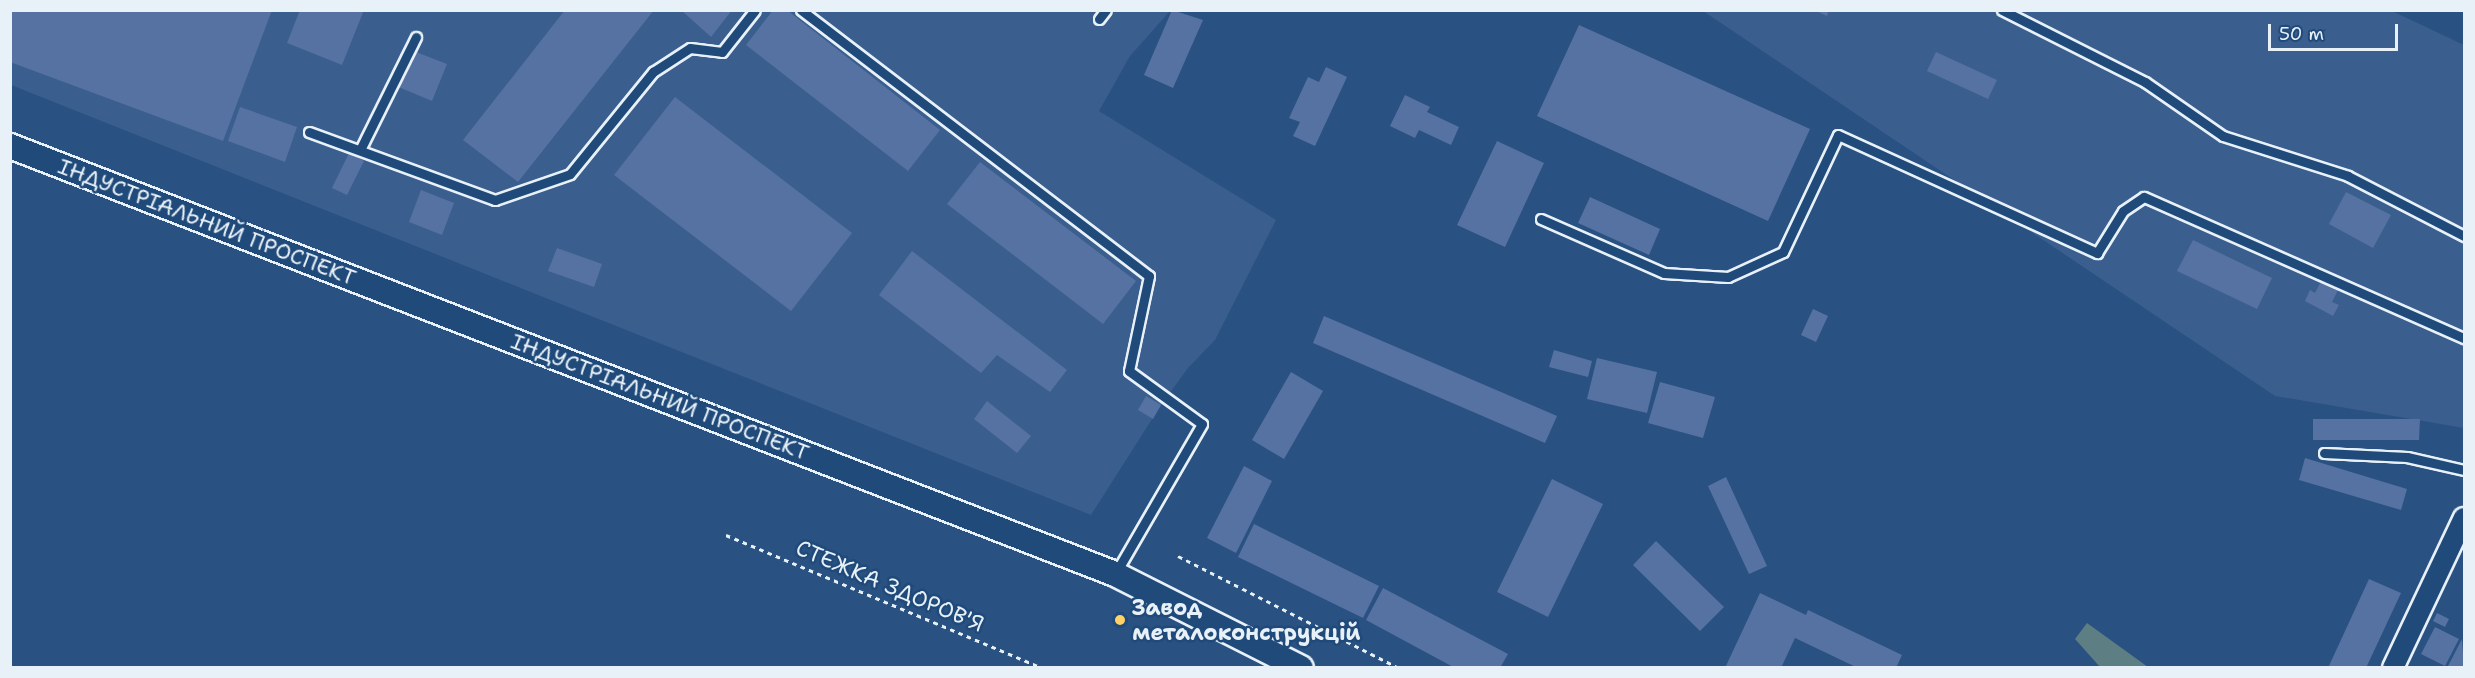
<!DOCTYPE html>
<html>
<head>
<meta charset="utf-8">
<style>
  body { margin:0 }
  #map { position:relative; width:2475px; height:678px; overflow:hidden; background:#295182; font-family:"Shantell Sans",sans-serif }
  div>[style] { position:absolute }
  .built>* { inset:0; background:#3a5e8e }
  .green>* { inset:0; background:#5d7e83 }
  .building>* { inset:0; background:#5672a2 }
  .path>* { height:3px; margin-top:-1.5px; transform-origin:0; background:repeating-linear-gradient(90deg,#e8f1f8 0 4.5px,transparent 0 9px) }
  .roads { filter:drop-shadow(2px 0 #e8f1f8) drop-shadow(-2px 0 #e8f1f8) drop-shadow(0 2px #e8f1f8) drop-shadow(0 -2px #e8f1f8) }
  .service>* { height:9px; margin:-4.5px; padding:0 4.5px; transform-origin:4.5px; border-radius:4.5px; background:#1f4a7a }
  .minor>* { height:20px; margin:-10px; padding:0 10px; transform-origin:10px; border-radius:10px; background:#1f4a7a }
  .tertiary>* { height:24px; margin:-12px; padding:0 12px; transform-origin:12px; border-radius:12px; background:#1f4a7a }
  .dots>* { width:16px; height:16px; translate:-50% -50%; box-sizing:border-box; border:3px solid #1f4a7a; border-radius:50% }
  span { translate:-50% -50%; white-space:nowrap; text-align:center; line-height:1.15; -webkit-text-stroke:5px #1f4a7a; paint-order:stroke }
  .street-label { font-size:22px; color:#e8f1f8 }
  .poi-label { font-size:22px; color:#e8f1f8; font-weight:700 }
  .left { translate:0 -50%; text-align:left }
  .frame { position:absolute; inset:0; border:12px solid #e8f1f8; pointer-events:none }
  .scale { position:absolute; left:2268px; top:24px; width:130px; height:27px; box-sizing:border-box; border:3px solid #e8f1f8; border-top:0; padding-left:8px; font-size:18px; line-height:21px; white-space:nowrap; color:#e8f1f8; -webkit-text-stroke:4px #1f4a7a; paint-order:stroke }
</style>
</head>
<body>
<div id="map">
  <div class="built">
    <div style="clip-path:polygon(10px 11px,1170px 11px,1130px 56px,1099px 111px,1276px 220px,1215px 340px,1188px 368px,1161px 405px,1091px 515px,11px 85px)"></div>
    <div style="clip-path:polygon(1703px 11px,2392px 11px,2464px 45px,2464px 428px,2275px 396px)"></div>
  </div>
  <div class="green">
    <div style="clip-path:polygon(2087px 623px,2148px 667px,2100px 667px,2075px 639px)"></div>
  </div>
  <div class="building">
    <div style="clip-path:polygon(10px 10px,272px 10px,223px 141px,10px 62px)"></div>
    <div style="clip-path:polygon(300px 10px,364px 10px,342px 65px,287px 43px)"></div>
    <div style="clip-path:polygon(565px 10px,654px 10px,518px 182px,463px 140px)"></div>
    <div style="clip-path:polygon(681px 10px,732px 10px,711px 37px)"></div>
    <div style="clip-path:polygon(773px 10px,787px 10px,940px 130px,908px 171px,746px 45px)"></div>
    <div style="clip-path:polygon(1172px 10px,1203px 20px,1173px 88px,1144px 75px)"></div>
    <div style="clip-path:polygon(1814px 10px,1829px 10px,1827px 16px)"></div>
    <div style="clip-path:polygon(1579px 25px,1810px 129px,1768px 221px,1537px 116px)"></div>
    <div style="clip-path:polygon(411px 50px,447px 64px,432px 101px,396px 86px)"></div>
    <div style="clip-path:polygon(1936px 52px,1997px 80px,1988px 99px,1927px 71px)"></div>
    <div style="clip-path:polygon(1326px 67px,1347px 77px,1315px 146px,1293px 136px,1300px 122px,1289px 118px,1308px 77px,1319px 82px)"></div>
    <div style="clip-path:polygon(1405px 95px,1430px 107px,1427px 112px,1459px 127px,1451px 145px,1419px 130px,1415px 138px,1390px 126px)"></div>
    <div style="clip-path:polygon(675px 97px,852px 233px,791px 311px,614px 175px)"></div>
    <div style="clip-path:polygon(240px 107px,297px 127px,285px 162px,228px 141px)"></div>
    <div style="clip-path:polygon(1497px 141px,1544px 163px,1505px 247px,1457px 225px)"></div>
    <div style="clip-path:polygon(349px 153px,364px 161px,347px 195px,332px 188px)"></div>
    <div style="clip-path:polygon(980px 162px,1136px 281px,1103px 324px,947px 204px)"></div>
    <div style="clip-path:polygon(421px 190px,454px 203px,442px 235px,409px 222px)"></div>
    <div style="clip-path:polygon(2346px 192px,2391px 215px,2373px 248px,2329px 224px)"></div>
    <div style="clip-path:polygon(1590px 197px,1660px 229px,1649px 255px,1578px 223px)"></div>
    <div style="clip-path:polygon(2193px 240px,2272px 278px,2257px 309px,2177px 271px)"></div>
    <div style="clip-path:polygon(557px 248px,602px 264px,594px 287px,548px 271px)"></div>
    <div style="clip-path:polygon(912px 251px,1067px 370px,1050px 392px,997px 355px,981px 373px,879px 295px)"></div>
    <div style="clip-path:polygon(2323px 277px,2340px 286px,2332px 302px,2339px 305px,2333px 316px,2305px 301px,2310px 290px,2315px 293px)"></div>
    <div style="clip-path:polygon(1813px 309px,1828px 316px,1816px 342px,1801px 335px)"></div>
    <div style="clip-path:polygon(1324px 316px,1557px 416px,1545px 443px,1313px 343px)"></div>
    <div style="clip-path:polygon(1554px 350px,1592px 361px,1588px 377px,1549px 367px)"></div>
    <div style="clip-path:polygon(1597px 358px,1657px 372px,1647px 413px,1587px 399px)"></div>
    <div style="clip-path:polygon(1291px 372px,1323px 391px,1284px 459px,1252px 440px)"></div>
    <div style="clip-path:polygon(1660px 382px,1715px 397px,1703px 438px,1648px 423px)"></div>
    <div style="clip-path:polygon(1146px 396px,1161px 405px,1153px 419px,1138px 410px)"></div>
    <div style="clip-path:polygon(987px 401px,1031px 436px,1017px 453px,974px 419px)"></div>
    <div style="clip-path:polygon(2313px 419px,2420px 419px,2419px 440px,2313px 440px)"></div>
    <div style="clip-path:polygon(2305px 458px,2407px 489px,2401px 510px,2299px 480px)"></div>
    <div style="clip-path:polygon(1244px 466px,1272px 481px,1236px 553px,1207px 538px)"></div>
    <div style="clip-path:polygon(1726px 477px,1767px 566px,1749px 574px,1708px 486px)"></div>
    <div style="clip-path:polygon(1552px 479px,1603px 504px,1548px 617px,1497px 592px)"></div>
    <div style="clip-path:polygon(1254px 524px,1379px 586px,1363px 618px,1238px 557px)"></div>
    <div style="clip-path:polygon(1656px 541px,1724px 607px,1700px 631px,1633px 565px)"></div>
    <div style="clip-path:polygon(2369px 579px,2401px 593px,2366px 668px,2328px 668px)"></div>
    <div style="clip-path:polygon(1383px 588px,1508px 654px,1500px 668px,1455px 668px,1366px 620px)"></div>
    <div style="clip-path:polygon(1760px 593px,1806px 615px,1808px 610px,1902px 655px,1896px 668px,1858px 668px,1795px 638px,1781px 668px,1725px 668px)"></div>
    <div style="clip-path:polygon(2437px 613px,2449px 619px,2445px 627px,2433px 621px)"></div>
    <div style="clip-path:polygon(2435px 627px,2459px 639px,2445px 666px,2421px 654px)"></div>
    <div style="clip-path:polygon(2462px 639px,2464px 668px,2452px 668px,2448px 666px)"></div>
  </div>
  <div class="path">
    <div style="left:726px;top:535px;width:343px;rotate:22.8deg"></div>
    <div style="left:1178px;top:556px;width:248px;rotate:26.9deg"></div>
  </div>
  <div class="roads">
    <div class="service">
      <div style="left:801px;top:10px;width:438px;rotate:37.4deg"></div>
      <div style="left:1149px;top:276px;width:97px;rotate:101.9deg"></div>
      <div style="left:1129px;top:371px;width:90px;rotate:36deg"></div>
      <div style="left:1202px;top:424px;width:173px;rotate:120.1deg"></div>
      <div style="left:2002px;top:10px;width:160px;rotate:26.7deg"></div>
      <div style="left:2145px;top:82px;width:95px;rotate:34.7deg"></div>
      <div style="left:2223px;top:136px;width:131px;rotate:17.7deg"></div>
      <div style="left:2348px;top:176px;width:131px;rotate:27.3deg"></div>
      <div style="left:1099px;top:19px;width:11px;rotate:-52deg"></div>
      <div style="left:309px;top:132px;width:198px;rotate:20.1deg"></div>
      <div style="left:495px;top:200px;width:79px;rotate:-19.1deg"></div>
      <div style="left:570px;top:174px;width:132px;rotate:-50.9deg"></div>
      <div style="left:653px;top:72px;width:44px;rotate:-33deg"></div>
      <div style="left:690px;top:48px;width:32px;rotate:7deg"></div>
      <div style="left:722px;top:52px;width:53px;rotate:-51.8deg"></div>
      <div style="left:360px;top:150px;width:126px;rotate:-63.6deg"></div>
      <div style="left:1541px;top:219px;width:134px;rotate:23.7deg"></div>
      <div style="left:1664px;top:273px;width:64px;rotate:3.6deg"></div>
      <div style="left:1728px;top:277px;width:60px;rotate:-24.4deg"></div>
      <div style="left:1783px;top:252px;width:129px;rotate:-64.8deg"></div>
      <div style="left:1838px;top:135px;width:285px;rotate:24.5deg"></div>
      <div style="left:2097px;top:253px;width:49px;rotate:-58.2deg"></div>
      <div style="left:2123px;top:211px;width:25px;rotate:-34deg"></div>
      <div style="left:2144px;top:197px;width:350px;rotate:23.8deg"></div>
      <div style="left:2324px;top:453px;width:83px;rotate:2.8deg"></div>
      <div style="left:2407px;top:457px;width:58px;rotate:12.8deg"></div>
    </div>
    <div class="minor">
      <div style="left:2393px;top:668px;width:166px;rotate:-64.7deg"></div>
    </div>
    <div class="tertiary">
      <div style="left:10px;top:146px;width:1185px;rotate:21.17deg"></div>
      <div style="left:1115px;top:574px;width:208px;rotate:26.8deg"></div>
    </div>
  </div>
  <div class="dots">
    <div style="left:1120px;top:620px;background:#ffd166"></div>
  </div>
  <div class="street-label">
    <span style="left:207px;top:222px;rotate:21deg">ІНДУСТРІАЛЬНИЙ ПРОСПЕКТ</span>
    <span style="left:660px;top:397px;rotate:21deg">ІНДУСТРІАЛЬНИЙ ПРОСПЕКТ</span>
    <span style="left:890px;top:586px;rotate:23deg">СТЕЖКА ЗДОРОВ'Я</span>
  </div>
  <div class="poi-label">
    <span class="left" style="left:1132px;top:620px">Завод<br>металоконструкцій</span>
  </div>
  <div class="frame"></div>
  <div class="scale">50 m</div>
</div>
</body>
</html>
